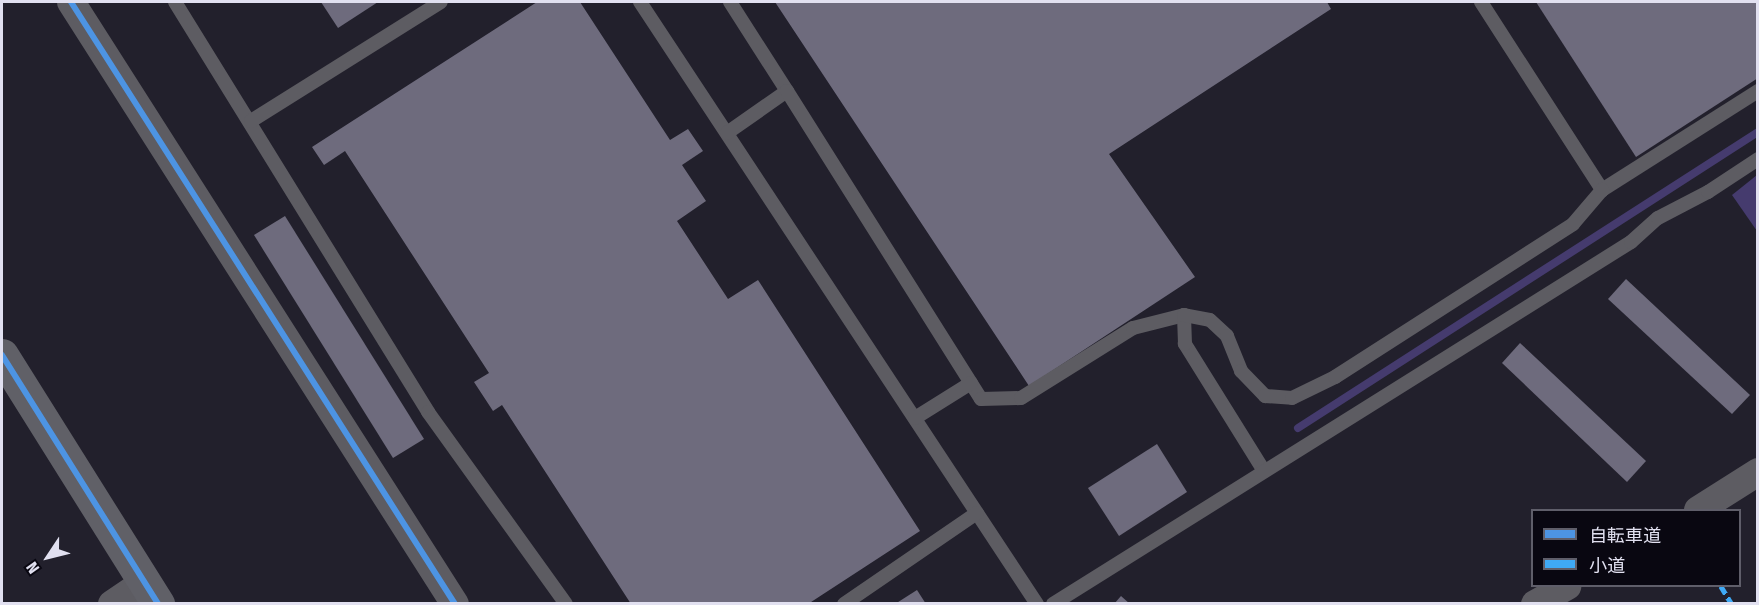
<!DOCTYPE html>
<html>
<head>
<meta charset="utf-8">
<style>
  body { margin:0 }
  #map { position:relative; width:1759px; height:605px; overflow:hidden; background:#22202c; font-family:"Fira Sans Condensed","Noto Sans JP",sans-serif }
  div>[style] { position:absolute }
  .water>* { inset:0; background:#453b6e }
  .stream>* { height:8px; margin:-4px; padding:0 4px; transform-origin:4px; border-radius:4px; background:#453b6e }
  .building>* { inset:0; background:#6e6b7d }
  .lane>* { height:14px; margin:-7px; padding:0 7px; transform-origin:7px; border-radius:7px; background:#5d5c62 }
  .street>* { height:28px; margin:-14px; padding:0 14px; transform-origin:14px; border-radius:14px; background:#5d5c62 }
  .secondary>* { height:33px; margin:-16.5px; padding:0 16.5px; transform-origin:16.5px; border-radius:16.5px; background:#606067 }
  .quiet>* { height:4.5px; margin-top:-2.25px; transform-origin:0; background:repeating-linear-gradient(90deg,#3fa9f5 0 9px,transparent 0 13.5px) }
  .cycleway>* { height:6px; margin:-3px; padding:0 3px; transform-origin:3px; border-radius:3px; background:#4d94e3 }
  span { translate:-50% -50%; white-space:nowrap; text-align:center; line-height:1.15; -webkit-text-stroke:6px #090711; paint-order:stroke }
  .frame { position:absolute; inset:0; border:3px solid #e1e0f0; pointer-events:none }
  .legend { position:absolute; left:1531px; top:509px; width:210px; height:78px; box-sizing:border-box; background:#090711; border:2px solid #5f5e6a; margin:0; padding:8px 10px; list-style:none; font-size:18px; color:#e1e0f0 }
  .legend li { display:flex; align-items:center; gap:12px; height:30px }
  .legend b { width:30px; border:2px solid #5f5e6a }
  .north { position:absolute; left:18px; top:527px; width:60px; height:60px; -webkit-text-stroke:4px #090711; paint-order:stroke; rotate:235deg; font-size:16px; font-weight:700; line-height:24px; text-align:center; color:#e1e0f0 }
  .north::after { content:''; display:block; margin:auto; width:21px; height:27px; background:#e1e0f0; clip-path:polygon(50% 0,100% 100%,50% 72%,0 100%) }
</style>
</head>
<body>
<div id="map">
  <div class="water">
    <div style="clip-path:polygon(1757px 175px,1757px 231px,1732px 195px)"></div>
  </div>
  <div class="stream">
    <div style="left:1298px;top:428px;width:547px;rotate:-32.76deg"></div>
  </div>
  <div class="building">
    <div style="clip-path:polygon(321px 2px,378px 2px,338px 28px)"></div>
    <div style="clip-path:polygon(537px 2px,580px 2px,670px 140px,688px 129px,703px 151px,682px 165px,706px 201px,677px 221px,728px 299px,758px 280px,920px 531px,808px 604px,631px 604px,502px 405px,493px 411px,474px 382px,489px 373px,345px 151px,324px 165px,312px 147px)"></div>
    <div style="clip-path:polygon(775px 2px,1327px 2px,1331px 9px,1109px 154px,1195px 277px,1029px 386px)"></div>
    <div style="clip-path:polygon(1536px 2px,1758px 2px,1758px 78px,1636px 157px)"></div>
    <div style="clip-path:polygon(285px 216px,424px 439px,393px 458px,254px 235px)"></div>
    <div style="clip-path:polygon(1626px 279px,1750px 395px,1732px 414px,1608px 299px)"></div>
    <div style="clip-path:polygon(1520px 343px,1646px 461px,1627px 482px,1502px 363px)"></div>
    <div style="clip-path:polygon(1157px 444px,1187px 492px,1119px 536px,1088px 488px)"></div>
    <div style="clip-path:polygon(917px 590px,926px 604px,895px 604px)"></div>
    <div style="clip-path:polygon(1121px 596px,1130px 604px,1114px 604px)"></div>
  </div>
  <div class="lane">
    <div style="left:175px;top:2px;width:482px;rotate:58.3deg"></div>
    <div style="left:428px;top:412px;width:236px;rotate:54.3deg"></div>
    <div style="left:640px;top:2px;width:721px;rotate:56.6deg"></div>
    <div style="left:730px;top:2px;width:106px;rotate:57.4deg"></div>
    <div style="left:1481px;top:2px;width:224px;rotate:57.2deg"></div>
    <div style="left:1602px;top:190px;width:185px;rotate:-32.4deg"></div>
    <div style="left:251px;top:121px;width:224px;rotate:-32.1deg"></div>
    <div style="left:727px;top:133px;width:73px;rotate:-35deg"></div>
    <div style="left:787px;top:91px;width:364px;rotate:57.8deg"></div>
    <div style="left:981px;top:399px;width:40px;rotate:-1.4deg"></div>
    <div style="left:1021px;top:398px;width:132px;rotate:-32deg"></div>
    <div style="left:1133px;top:328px;width:53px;rotate:-14.3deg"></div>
    <div style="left:915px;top:418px;width:66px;rotate:-32deg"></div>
    <div style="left:1264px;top:471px;width:150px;rotate:-121.9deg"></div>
    <div style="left:1185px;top:344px;width:29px;rotate:-92deg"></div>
    <div style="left:1184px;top:315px;width:26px;rotate:11deg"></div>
    <div style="left:1210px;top:320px;width:23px;rotate:43deg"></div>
    <div style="left:1227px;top:336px;width:38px;rotate:68deg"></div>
    <div style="left:1241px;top:371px;width:35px;rotate:46deg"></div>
    <div style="left:1265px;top:396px;width:27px;rotate:4deg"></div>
    <div style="left:1292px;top:398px;width:48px;rotate:-26deg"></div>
    <div style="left:1335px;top:377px;width:283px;rotate:-32.7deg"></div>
    <div style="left:1573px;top:224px;width:45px;rotate:-49.5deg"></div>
    <div style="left:844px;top:604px;width:161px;rotate:-34.4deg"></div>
    <div style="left:1053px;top:604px;width:682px;rotate:-32.06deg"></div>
    <div style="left:1631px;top:242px;width:36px;rotate:-42deg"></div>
    <div style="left:1658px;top:218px;width:56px;rotate:-27.5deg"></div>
    <div style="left:1708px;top:192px;width:60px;rotate:-33.4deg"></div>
  </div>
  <div class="street">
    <div style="left:71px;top:2px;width:714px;rotate:57.47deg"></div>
    <div style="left:1698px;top:510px;width:71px;rotate:-32.3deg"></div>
    <div style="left:112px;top:604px;width:40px;rotate:-34deg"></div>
    <div style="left:1535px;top:604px;width:37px;rotate:-29deg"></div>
  </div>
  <div class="secondary">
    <div style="left:2px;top:355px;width:294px;rotate:57.9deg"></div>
  </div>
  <div class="quiet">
    <div style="left:1721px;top:586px;width:21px;rotate:59deg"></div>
  </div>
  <div class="cycleway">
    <div style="left:71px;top:2px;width:714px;rotate:57.47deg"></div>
    <div style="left:2px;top:355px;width:294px;rotate:57.9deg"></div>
  </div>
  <div class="frame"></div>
  <ul class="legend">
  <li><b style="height:8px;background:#4d94e3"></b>自転車道</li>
  <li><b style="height:8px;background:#3fa9f5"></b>小道</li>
  </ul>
  <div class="north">N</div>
</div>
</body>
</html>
